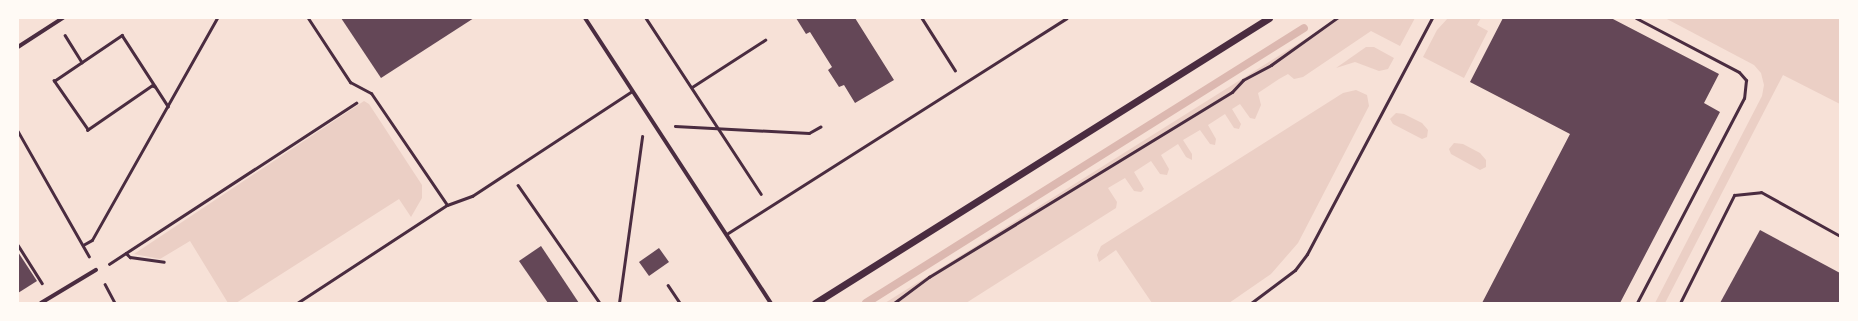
<!DOCTYPE html>
<html>
<head>
<meta charset="utf-8">
<style>
  body { margin:0 }
  #map { position:relative; width:1858px; height:321px; overflow:hidden; background:#f7e1d7; font-family:"Asap Condensed",sans-serif }
  div>[style] { position:absolute }
  .green>* { inset:0; background:#ebcfc5 }
  .stream>* { height:8px; margin:-4px; padding:0 4px; transform-origin:4px; border-radius:4px; background:#dcb8b0 }
  .building>* { inset:0; background:#644757 }
  .path>* { height:2.5px; margin:-1.25px; padding:0 1.25px; transform-origin:1.25px; border-radius:1.25px; background:#4a2c40 }
  .service>* { height:3px; margin:-1.5px; padding:0 1.5px; transform-origin:1.5px; border-radius:1.5px; background:#4a2c40 }
  .pedestrian>* { height:3.5px; margin:-1.75px; padding:0 1.75px; transform-origin:1.75px; border-radius:1.75px; background:#4a2c40 }
  .minor>* { height:4px; margin:-2px; padding:0 2px; transform-origin:2px; border-radius:2px; background:#4a2c40 }
  .tertiary>* { height:7px; margin:-3.5px; padding:0 3.5px; transform-origin:3.5px; border-radius:3.5px; background:#4a2c40 }
  span { translate:-50% -50%; white-space:nowrap; text-align:center; line-height:1.15; -webkit-text-stroke:3px #fffaf5; paint-order:stroke }
  .frame { position:absolute; inset:0; border:19px solid #fffaf5; pointer-events:none }
</style>
</head>
<body>
<div id="map">
  <div class="green">
    <div style="clip-path:polygon(1339px 18px,1415px 18px,1400px 46px,1371px 31px,1303px 77px,1294px 79px,1288px 74px,1279px 79px,1258px 93px,1261px 105px,1255px 119px,1250px 118px,1240px 104px,1232px 109px,1241px 124px,1239px 129px,1234px 128px,1225px 114px,1208px 125px,1216px 139px,1215px 145px,1210px 144px,1200px 130px,1183px 140px,1192px 154px,1192px 160px,1186px 157px,1178px 144px,1161px 155px,1169px 169px,1167px 175px,1160px 174px,1151px 161px,1134px 172px,1144px 189px,1141px 192px,1134px 191px,1125px 178px,1108px 188px,1117px 202px,1116px 208px,966px 303px,885px 303px)"></div>
    <div style="clip-path:polygon(1448px 18px,1481px 18px,1477px 25px,1488px 31px,1464px 78px,1423px 57px,1437px 30px)"></div>
    <div style="clip-path:polygon(1665px 18px,1840px 18px,1840px 104px,1783px 75px,1665px 303px,1655px 303px,1762px 96px,1764px 85px,1761px 73px,1754px 65px)"></div>
    <div style="clip-path:polygon(1366px 47px,1374px 47px,1394px 58px,1388px 69px,1379px 71px,1355px 62px,1336px 68px)"></div>
    <div style="clip-path:polygon(1356px 90px,1367px 95px,1369px 106px,1298px 243px,1271px 274px,1229px 303px,1152px 303px,1116px 250px,1099px 262px,1097px 255px,1101px 246px,1343px 93px)"></div>
    <div style="clip-path:polygon(364px 101px,369px 104px,422px 185px,422px 198px,411px 217px,399px 199px,236px 303px,228px 303px,190px 241px,160px 259px,134px 254px)"></div>
    <div style="clip-path:polygon(1396px 113px,1404px 114px,1422px 123px,1428px 130px,1427px 137px,1422px 139px,1393px 124px,1390px 119px)"></div>
    <div style="clip-path:polygon(1454px 143px,1463px 144px,1480px 153px,1486px 160px,1486px 167px,1480px 170px,1451px 154px,1449px 149px)"></div>
  </div>
  <div class="stream">
    <div style="left:866px;top:303px;width:517px;rotate:-32.12deg"></div>
  </div>
  <div class="building">
    <div style="clip-path:polygon(341px 18px,474px 18px,381px 78px)"></div>
    <div style="clip-path:polygon(796px 18px,855px 18px,894px 80px,855px 103px,844px 85px,839px 87px,828px 70px,832px 67px,810px 32px,806px 34px)"></div>
    <div style="clip-path:polygon(1503px 18px,1611px 18px,1719px 74px,1704px 103px,1720px 112px,1620px 303px,1482px 303px,1570px 134px,1470px 82px)"></div>
    <div style="clip-path:polygon(1760px 230px,1840px 273px,1840px 303px,1720px 303px)"></div>
    <div style="clip-path:polygon(541px 246px,579px 303px,548px 303px,519px 261px)"></div>
    <div style="clip-path:polygon(659px 248px,669px 262px,649px 276px,639px 262px)"></div>
    <div style="clip-path:polygon(18px 252px,37px 281px,18px 293px)"></div>
  </div>
  <div class="path">
    <div style="left:646px;top:18px;width:210px;rotate:56.8deg"></div>
    <div style="left:922px;top:18px;width:62px;rotate:57.6deg"></div>
    <div style="left:65px;top:35px;width:32px;rotate:58deg"></div>
    <div style="left:155px;top:87px;width:3px;rotate:-162deg"></div>
    <div style="left:152px;top:86px;width:78px;rotate:145.5deg"></div>
    <div style="left:88px;top:130px;width:60px;rotate:-124.8deg"></div>
    <div style="left:54px;top:81px;width:82px;rotate:-34.1deg"></div>
    <div style="left:122px;top:35px;width:85px;rotate:57.1deg"></div>
    <div style="left:692px;top:87px;width:87px;rotate:-32.8deg"></div>
    <div style="left:675px;top:126px;width:134px;rotate:3deg"></div>
    <div style="left:809px;top:133px;width:13px;rotate:-29deg"></div>
    <div style="left:18px;top:131px;width:144px;rotate:60.4deg"></div>
    <div style="left:518px;top:185px;width:144px;rotate:55.2deg"></div>
    <div style="left:18px;top:245px;width:45px;rotate:57.7deg"></div>
    <div style="left:83px;top:245px;width:10px;rotate:-29deg"></div>
    <div style="left:92px;top:240px;width:255px;rotate:-60.6deg"></div>
    <div style="left:126px;top:253px;width:6px;rotate:45deg"></div>
    <div style="left:130px;top:257px;width:34px;rotate:8deg"></div>
    <div style="left:109px;top:264px;width:295px;rotate:-33.1deg"></div>
    <div style="left:105px;top:284px;width:21px;rotate:62deg"></div>
    <div style="left:668px;top:285px;width:22px;rotate:56deg"></div>
    <div style="left:619px;top:303px;width:168px;rotate:-82.1deg"></div>
    <div style="left:894px;top:303px;width:44px;rotate:-36.6deg"></div>
    <div style="left:929px;top:277px;width:355px;rotate:-31.4deg"></div>
    <div style="left:1232px;top:92px;width:16px;rotate:-47deg"></div>
    <div style="left:1243px;top:80px;width:32px;rotate:-28deg"></div>
    <div style="left:1271px;top:65px;width:81px;rotate:-35.5deg"></div>
  </div>
  <div class="service">
    <div style="left:308px;top:18px;width:77px;rotate:56.7deg"></div>
    <div style="left:350px;top:82px;width:24px;rotate:28deg"></div>
    <div style="left:371px;top:93px;width:135px;rotate:55.8deg"></div>
    <div style="left:1636px;top:18px;width:116px;rotate:27.7deg"></div>
    <div style="left:1739px;top:72px;width:11px;rotate:49deg"></div>
    <div style="left:1746px;top:80px;width:18px;rotate:96deg"></div>
    <div style="left:1744px;top:98px;width:231px;rotate:117.6deg"></div>
    <div style="left:728px;top:233px;width:401px;rotate:-32.4deg"></div>
    <div style="left:297px;top:303px;width:179px;rotate:-33.2deg"></div>
    <div style="left:447px;top:205px;width:27px;rotate:-20deg"></div>
    <div style="left:472px;top:196px;width:191px;rotate:-33.3deg"></div>
    <div style="left:1251px;top:303px;width:55px;rotate:-36.9deg"></div>
    <div style="left:1295px;top:270px;width:20px;rotate:-53deg"></div>
    <div style="left:1307px;top:254px;width:267px;rotate:-62.1deg"></div>
    <div style="left:1680px;top:303px;width:121px;rotate:-63.4deg"></div>
    <div style="left:1734px;top:195px;width:27px;rotate:-6deg"></div>
    <div style="left:1761px;top:192px;width:90px;rotate:29.1deg"></div>
  </div>
  <div class="pedestrian">
    <div style="left:18px;top:47px;width:54px;rotate:-32.8deg"></div>
    <div style="left:41px;top:303px;width:64px;rotate:-31deg"></div>
  </div>
  <div class="minor">
    <div style="left:585px;top:18px;width:340px;rotate:56.9deg"></div>
  </div>
  <div class="tertiary">
    <div style="left:815px;top:303px;width:536px;rotate:-32.12deg"></div>
  </div>
  <div class="frame"></div>
</div>
</body>
</html>
